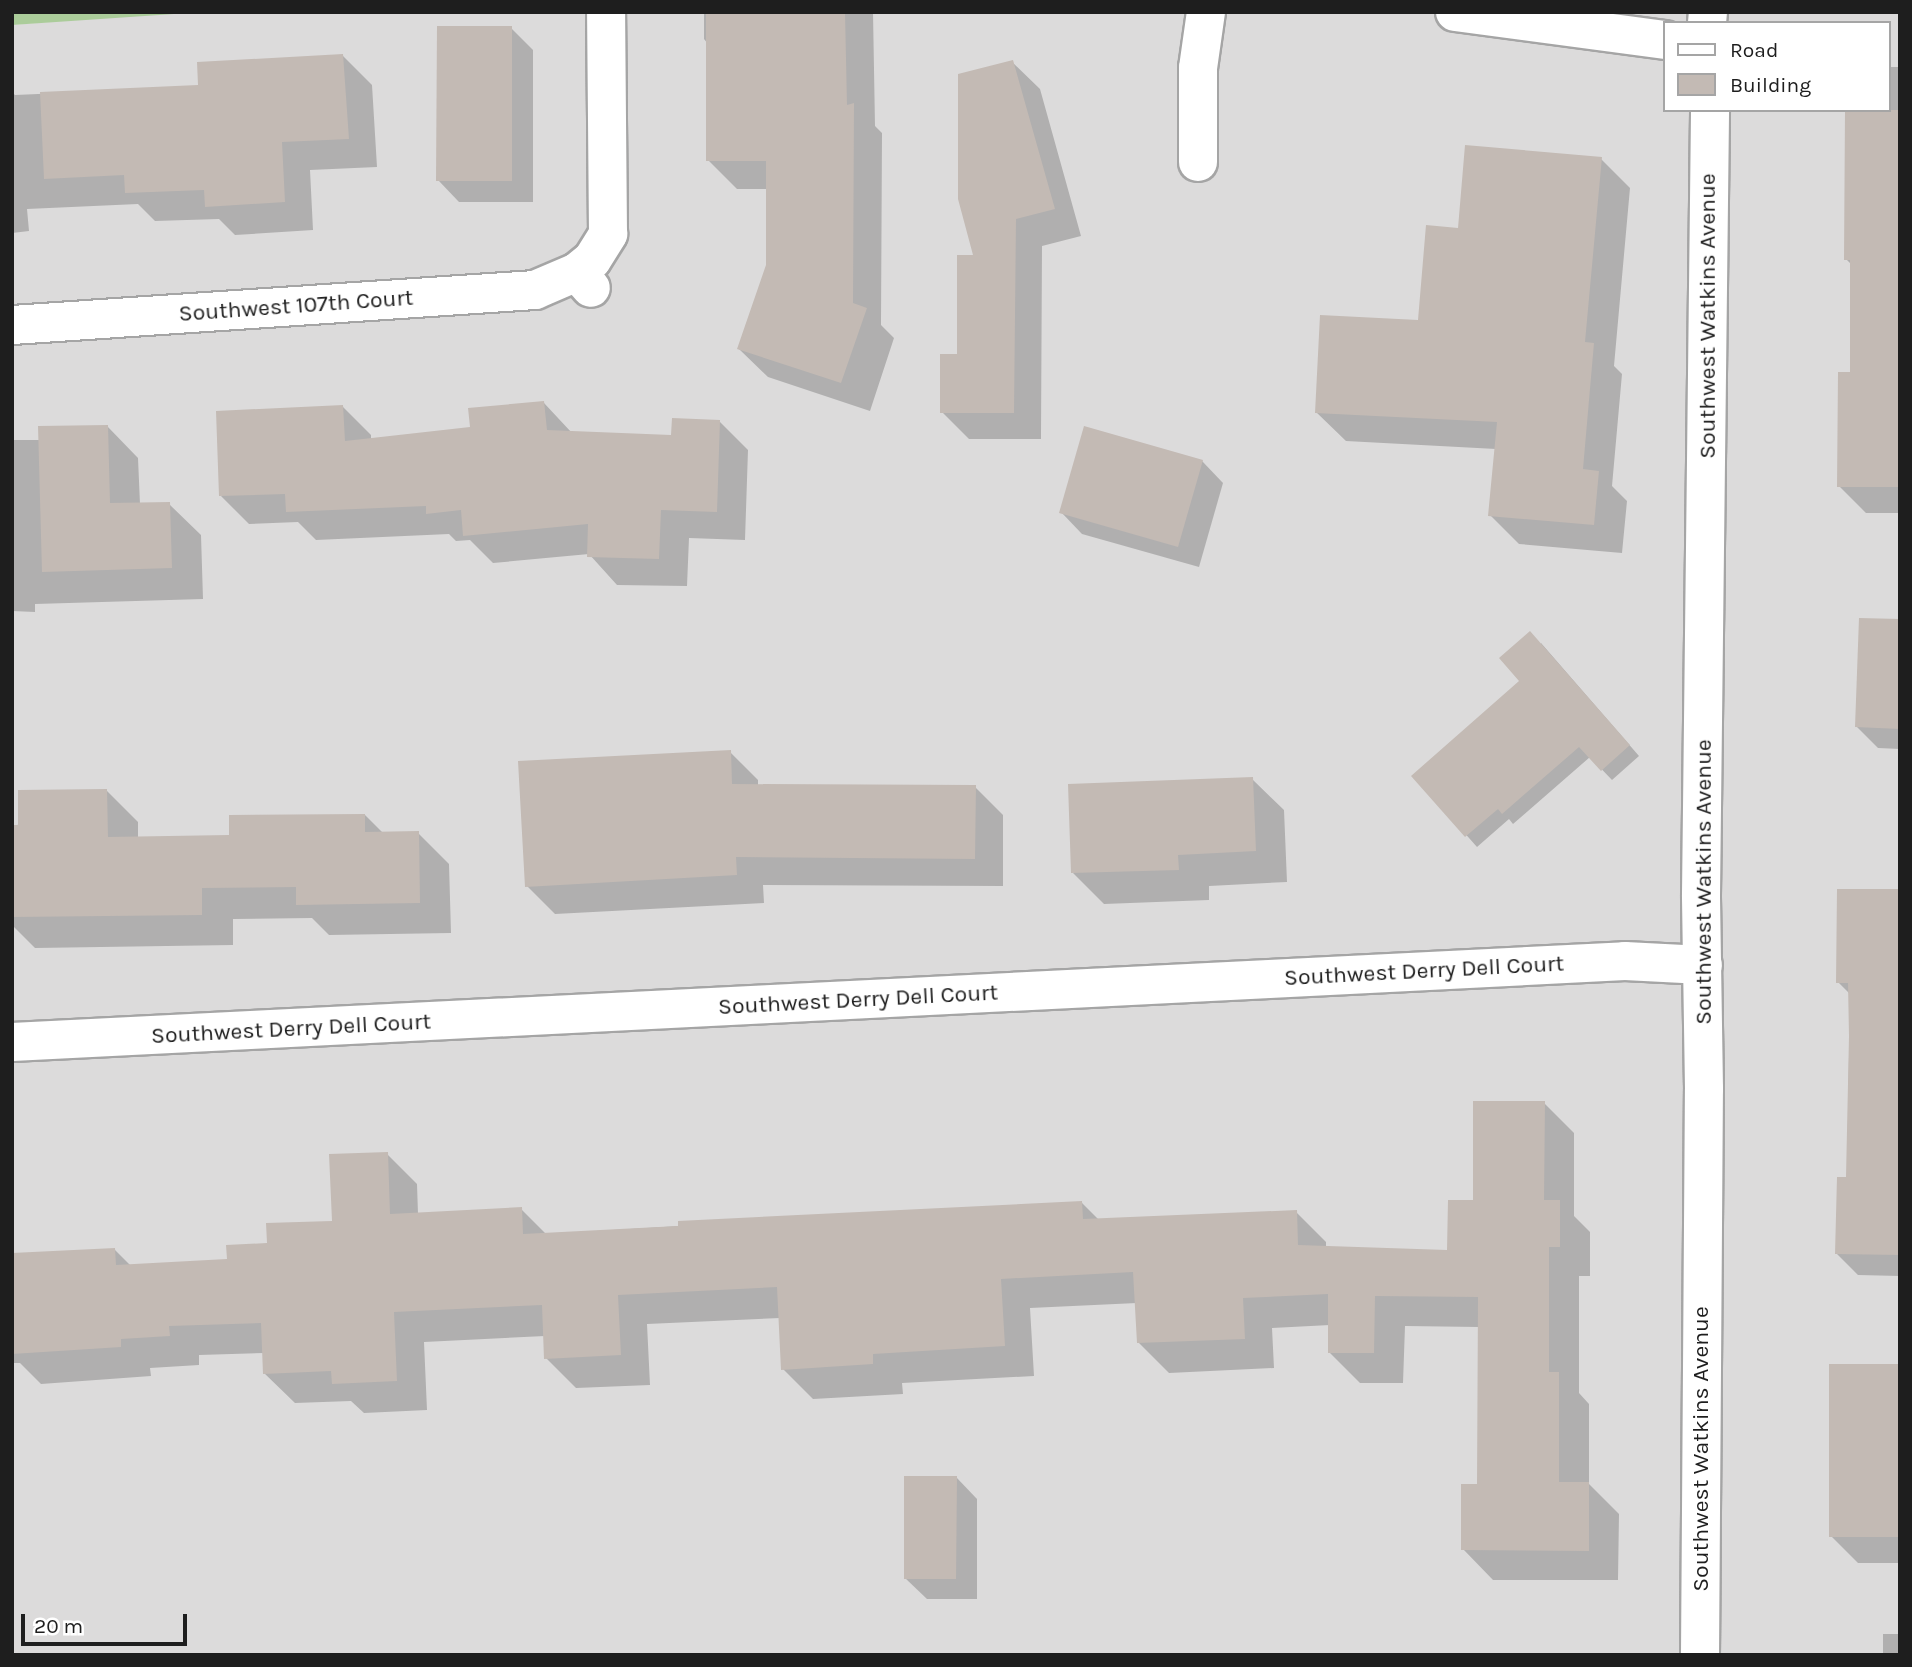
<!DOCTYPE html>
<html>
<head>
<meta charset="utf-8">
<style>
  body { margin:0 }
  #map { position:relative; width:1912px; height:1667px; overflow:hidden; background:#efebe4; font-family:Karla,sans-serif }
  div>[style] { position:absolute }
  .residential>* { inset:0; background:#dcdbdb }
  .forest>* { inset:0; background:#abcc9a }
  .shadow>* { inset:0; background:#0003 }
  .building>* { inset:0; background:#c3bab4 }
  .roads { filter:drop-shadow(2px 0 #a5a5a5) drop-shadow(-2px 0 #a5a5a5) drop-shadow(0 2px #a5a5a5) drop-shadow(0 -2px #a5a5a5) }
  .minor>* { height:38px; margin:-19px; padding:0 19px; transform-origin:19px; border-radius:19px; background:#fff }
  span { translate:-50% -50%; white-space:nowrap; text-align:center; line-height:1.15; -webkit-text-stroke:5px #fff; paint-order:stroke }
  .street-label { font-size:23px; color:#1e1e1e }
  .frame { position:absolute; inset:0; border:14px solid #1e1e1e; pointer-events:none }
  .legend { position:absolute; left:1663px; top:21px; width:228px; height:91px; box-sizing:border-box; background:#fff; border:2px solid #a5a5a5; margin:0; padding:9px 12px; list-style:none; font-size:21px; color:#1e1e1e }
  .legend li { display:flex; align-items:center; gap:14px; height:35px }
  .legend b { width:35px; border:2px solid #a5a5a5 }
  .scale { position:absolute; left:21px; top:1614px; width:166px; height:32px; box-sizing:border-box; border:4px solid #1e1e1e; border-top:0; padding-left:9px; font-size:21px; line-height:24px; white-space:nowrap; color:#1e1e1e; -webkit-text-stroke:5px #fff; paint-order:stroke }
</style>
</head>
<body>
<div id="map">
  <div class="residential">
    <div style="clip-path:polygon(evenodd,173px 12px,1900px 12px,1900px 1655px,12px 1655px,12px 25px,173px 12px,1665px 23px,1889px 23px,1889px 110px,1665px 110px,1665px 23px)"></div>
  </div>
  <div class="forest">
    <div style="clip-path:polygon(12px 12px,173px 12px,174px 14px,12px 25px)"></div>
  </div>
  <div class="shadow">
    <div style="clip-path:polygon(704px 12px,873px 12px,875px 126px,882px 133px,881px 325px,894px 338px,870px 411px,768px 377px,739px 349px,767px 266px,767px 189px,737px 189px,708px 160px,708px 44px,704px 39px)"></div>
    <div style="clip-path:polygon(511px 28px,533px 50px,533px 202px,459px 202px,438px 180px)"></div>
    <div style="clip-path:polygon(343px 56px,372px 85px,377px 167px,310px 170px,313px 230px,235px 235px,219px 219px,155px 221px,138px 204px,27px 209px,29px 231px,12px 233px,12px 92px,15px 95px,200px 87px)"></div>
    <div style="clip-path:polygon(1012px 62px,1040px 89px,1081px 236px,1042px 246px,1041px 439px,969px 439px,942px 412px,958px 356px)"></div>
    <div style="clip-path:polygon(1889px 67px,1900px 67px,1900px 513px,1866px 513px,1839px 486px,1851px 374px,1851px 264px,1846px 259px,1889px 110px)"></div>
    <div style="clip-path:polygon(1601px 159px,1630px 188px,1614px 366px,1622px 374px,1612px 486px,1627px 501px,1622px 553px,1519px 544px,1490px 515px,1496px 449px,1346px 441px,1316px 412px,1419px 322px,1459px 230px)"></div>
    <div style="clip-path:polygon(544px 403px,572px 433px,673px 437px,720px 422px,748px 450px,745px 540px,689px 538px,687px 586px,617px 585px,589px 554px,493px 563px,470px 540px,456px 541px,449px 534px,316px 540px,298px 522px,249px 524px,221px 496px,343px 407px,371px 435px,371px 440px,472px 429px)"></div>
    <div style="clip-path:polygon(107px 426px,138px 458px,140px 504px,169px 504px,201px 535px,203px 599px,35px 604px,35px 612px,12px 611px,12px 440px,40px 440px)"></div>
    <div style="clip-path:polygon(1202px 461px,1223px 483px,1199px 567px,1082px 534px,1061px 512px)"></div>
    <div style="clip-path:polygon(1900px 621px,1900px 749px,1878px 748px,1856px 726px)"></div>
    <div style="clip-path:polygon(1541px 643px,1639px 756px,1612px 780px,1590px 757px,1513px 824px,1509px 819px,1477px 847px,1414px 776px,1522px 681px)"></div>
    <div style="clip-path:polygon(730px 752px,758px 780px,758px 786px,975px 787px,1003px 815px,1003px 886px,763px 885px,764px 903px,555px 914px,527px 886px)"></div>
    <div style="clip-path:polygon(1252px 779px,1284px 810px,1287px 882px,1209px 886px,1209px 900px,1104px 904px,1073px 873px)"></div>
    <div style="clip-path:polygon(106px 790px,138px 822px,138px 838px,231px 837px,365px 815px,383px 833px,418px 833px,449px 864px,451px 933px,329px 935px,312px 918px,233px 919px,233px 945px,35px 948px,12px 925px,12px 827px)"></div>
    <div style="clip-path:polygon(1900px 891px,1900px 1276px,1858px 1275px,1836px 1253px,1847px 1179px,1850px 994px,1838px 982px)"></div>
    <div style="clip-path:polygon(1544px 1103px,1574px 1133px,1574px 1216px,1590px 1232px,1590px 1276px,1579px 1276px,1579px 1393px,1589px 1404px,1589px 1484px,1619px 1514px,1618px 1580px,1493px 1580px,1463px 1549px,1478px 1486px,1479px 1327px,1405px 1326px,1403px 1383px,1360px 1383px,1330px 1353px,1330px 1325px,1272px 1328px,1274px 1368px,1169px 1373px,1138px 1342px,1137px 1303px,1030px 1308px,1034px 1376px,902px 1383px,903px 1394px,813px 1399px,783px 1369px,780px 1318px,647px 1324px,650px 1385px,576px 1388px,546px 1358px,545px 1336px,424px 1342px,427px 1410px,364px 1413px,351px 1401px,295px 1403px,264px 1373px,264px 1353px,199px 1355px,199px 1365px,150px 1368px,151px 1376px,41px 1384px,20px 1363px,12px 1363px,12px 1255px,114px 1249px,131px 1266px,229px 1260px,333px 1222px,387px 1154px,417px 1184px,418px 1214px,521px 1209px,546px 1234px,1081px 1202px,1099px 1220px,1296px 1212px,1326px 1242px,1326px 1248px,1449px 1251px,1474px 1201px)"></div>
    <div style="clip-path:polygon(1900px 1366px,1900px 1563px,1858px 1563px,1831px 1536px)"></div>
    <div style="clip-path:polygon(956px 1477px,977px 1499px,977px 1599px,927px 1599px,905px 1578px)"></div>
    <div style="clip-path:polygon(1883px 1634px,1900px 1634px,1900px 1655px,1883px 1655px)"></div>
  </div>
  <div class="building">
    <div style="clip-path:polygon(706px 12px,845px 12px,847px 105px,854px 103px,853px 303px,867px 308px,841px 383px,737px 349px,766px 265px,766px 161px,706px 161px)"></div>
    <div style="clip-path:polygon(437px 26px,512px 26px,512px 181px,436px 181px)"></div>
    <div style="clip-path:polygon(343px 54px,349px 139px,282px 142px,285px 202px,205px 207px,204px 190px,125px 193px,124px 175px,44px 179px,40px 92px,198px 85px,197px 62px)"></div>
    <div style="clip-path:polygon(1013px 60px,1055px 209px,1016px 219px,1014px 413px,940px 413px,940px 354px,957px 354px,957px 255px,973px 255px,958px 199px,958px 74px)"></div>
    <div style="clip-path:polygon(1845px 110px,1900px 110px,1900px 487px,1837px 487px,1838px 372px,1850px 372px,1850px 260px,1844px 260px)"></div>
    <div style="clip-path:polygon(1465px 145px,1602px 157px,1585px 342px,1594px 343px,1583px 469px,1599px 471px,1594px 525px,1488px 516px,1497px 422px,1315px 413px,1320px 315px,1418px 320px,1426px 225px,1458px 228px)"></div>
    <div style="clip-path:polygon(544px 401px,547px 430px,671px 435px,672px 418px,720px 420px,717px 512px,661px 510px,659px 559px,587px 557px,588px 524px,463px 536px,461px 510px,426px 514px,426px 506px,286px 512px,285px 494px,219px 496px,216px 411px,343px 405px,345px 441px,470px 427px,468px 408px)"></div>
    <div style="clip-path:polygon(108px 425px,110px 503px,170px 502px,172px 568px,42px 572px,38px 426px)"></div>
    <div style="clip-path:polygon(1084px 426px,1203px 460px,1178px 547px,1059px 513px)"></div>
    <div style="clip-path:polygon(1859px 618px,1900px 619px,1900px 729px,1855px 727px)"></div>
    <div style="clip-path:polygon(1530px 631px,1630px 745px,1601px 771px,1579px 747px,1502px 814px,1498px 809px,1465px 837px,1411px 776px,1519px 681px,1499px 658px)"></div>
    <div style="clip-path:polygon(731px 750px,732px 784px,976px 785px,975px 859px,736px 857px,737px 875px,525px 887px,518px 761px)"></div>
    <div style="clip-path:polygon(1253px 777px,1256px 851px,1178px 855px,1179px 870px,1071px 873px,1068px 784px)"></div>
    <div style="clip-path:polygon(107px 789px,108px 837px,229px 835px,229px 815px,365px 814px,365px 832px,419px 831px,420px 903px,296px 905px,296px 887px,202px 888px,202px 915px,12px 917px,12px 825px,18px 825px,18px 790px)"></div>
    <div style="clip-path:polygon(1837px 889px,1900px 889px,1900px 1255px,1835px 1254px,1837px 1177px,1846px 1177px,1849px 1036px,1848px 983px,1836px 983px)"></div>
    <div style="clip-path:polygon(1473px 1101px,1545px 1101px,1544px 1200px,1560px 1200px,1560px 1247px,1549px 1247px,1549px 1372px,1559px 1372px,1559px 1482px,1589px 1482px,1589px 1551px,1461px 1550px,1461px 1484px,1477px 1484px,1478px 1297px,1375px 1296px,1374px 1353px,1328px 1353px,1328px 1294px,1243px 1298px,1245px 1339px,1137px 1343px,1133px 1272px,1001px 1279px,1005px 1346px,873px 1354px,873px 1364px,781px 1370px,777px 1287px,618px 1295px,621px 1355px,544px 1359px,542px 1305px,394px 1312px,397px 1381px,332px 1384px,331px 1371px,263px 1374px,261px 1323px,169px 1326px,170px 1336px,121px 1339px,121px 1347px,12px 1354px,12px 1253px,115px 1248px,116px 1265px,227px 1259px,226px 1245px,267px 1243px,266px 1223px,332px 1221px,329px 1154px,388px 1152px,390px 1214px,522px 1207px,523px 1234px,678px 1226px,678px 1221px,1082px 1201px,1083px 1219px,1297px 1210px,1298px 1245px,1447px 1250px,1448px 1200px,1473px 1200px)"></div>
    <div style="clip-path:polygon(1829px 1364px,1900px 1364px,1900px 1537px,1829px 1537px)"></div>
    <div style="clip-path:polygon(904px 1476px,957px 1476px,956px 1579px,904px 1579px)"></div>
  </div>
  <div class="roads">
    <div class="minor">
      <div style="left:1455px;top:12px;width:212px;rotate:7.6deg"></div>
      <div style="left:1707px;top:23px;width:11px;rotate:-85deg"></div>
      <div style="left:1198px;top:162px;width:94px;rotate:-90deg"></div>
      <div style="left:1198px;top:68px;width:57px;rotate:-81.9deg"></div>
      <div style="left:577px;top:272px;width:19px;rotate:-39deg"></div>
      <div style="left:592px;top:260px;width:31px;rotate:-58deg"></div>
      <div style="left:608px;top:234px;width:222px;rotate:-90.5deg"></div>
      <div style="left:12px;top:325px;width:524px;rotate:-3.83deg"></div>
      <div style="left:535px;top:290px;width:46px;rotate:-23.2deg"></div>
      <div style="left:577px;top:272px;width:21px;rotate:49deg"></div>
      <div style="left:12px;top:1042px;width:1615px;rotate:-2.87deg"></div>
      <div style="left:1625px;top:961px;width:78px;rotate:2.9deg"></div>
      <div style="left:1700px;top:1655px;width:566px;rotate:-89.6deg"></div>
      <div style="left:1704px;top:1089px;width:194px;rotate:-90.9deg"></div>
      <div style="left:1701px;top:895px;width:785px;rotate:-89.34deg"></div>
    </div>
  </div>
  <div class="street-label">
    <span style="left:296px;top:306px;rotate:-4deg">Southwest 107th Court</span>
    <span style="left:1708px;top:316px;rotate:-90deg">Southwest Watkins Avenue</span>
    <span style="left:1704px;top:882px;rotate:-90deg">Southwest Watkins Avenue</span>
    <span style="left:1424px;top:971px;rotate:-3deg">Southwest Derry Dell Court</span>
    <span style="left:858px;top:1000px;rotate:-3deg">Southwest Derry Dell Court</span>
    <span style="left:291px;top:1029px;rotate:-3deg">Southwest Derry Dell Court</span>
    <span style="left:1701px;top:1449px;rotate:-90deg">Southwest Watkins Avenue</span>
  </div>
  <div class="frame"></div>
  <ul class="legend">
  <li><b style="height:9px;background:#fff"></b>Road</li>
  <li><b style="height:19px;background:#c3bab4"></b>Building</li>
  </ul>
  <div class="scale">20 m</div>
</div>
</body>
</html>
